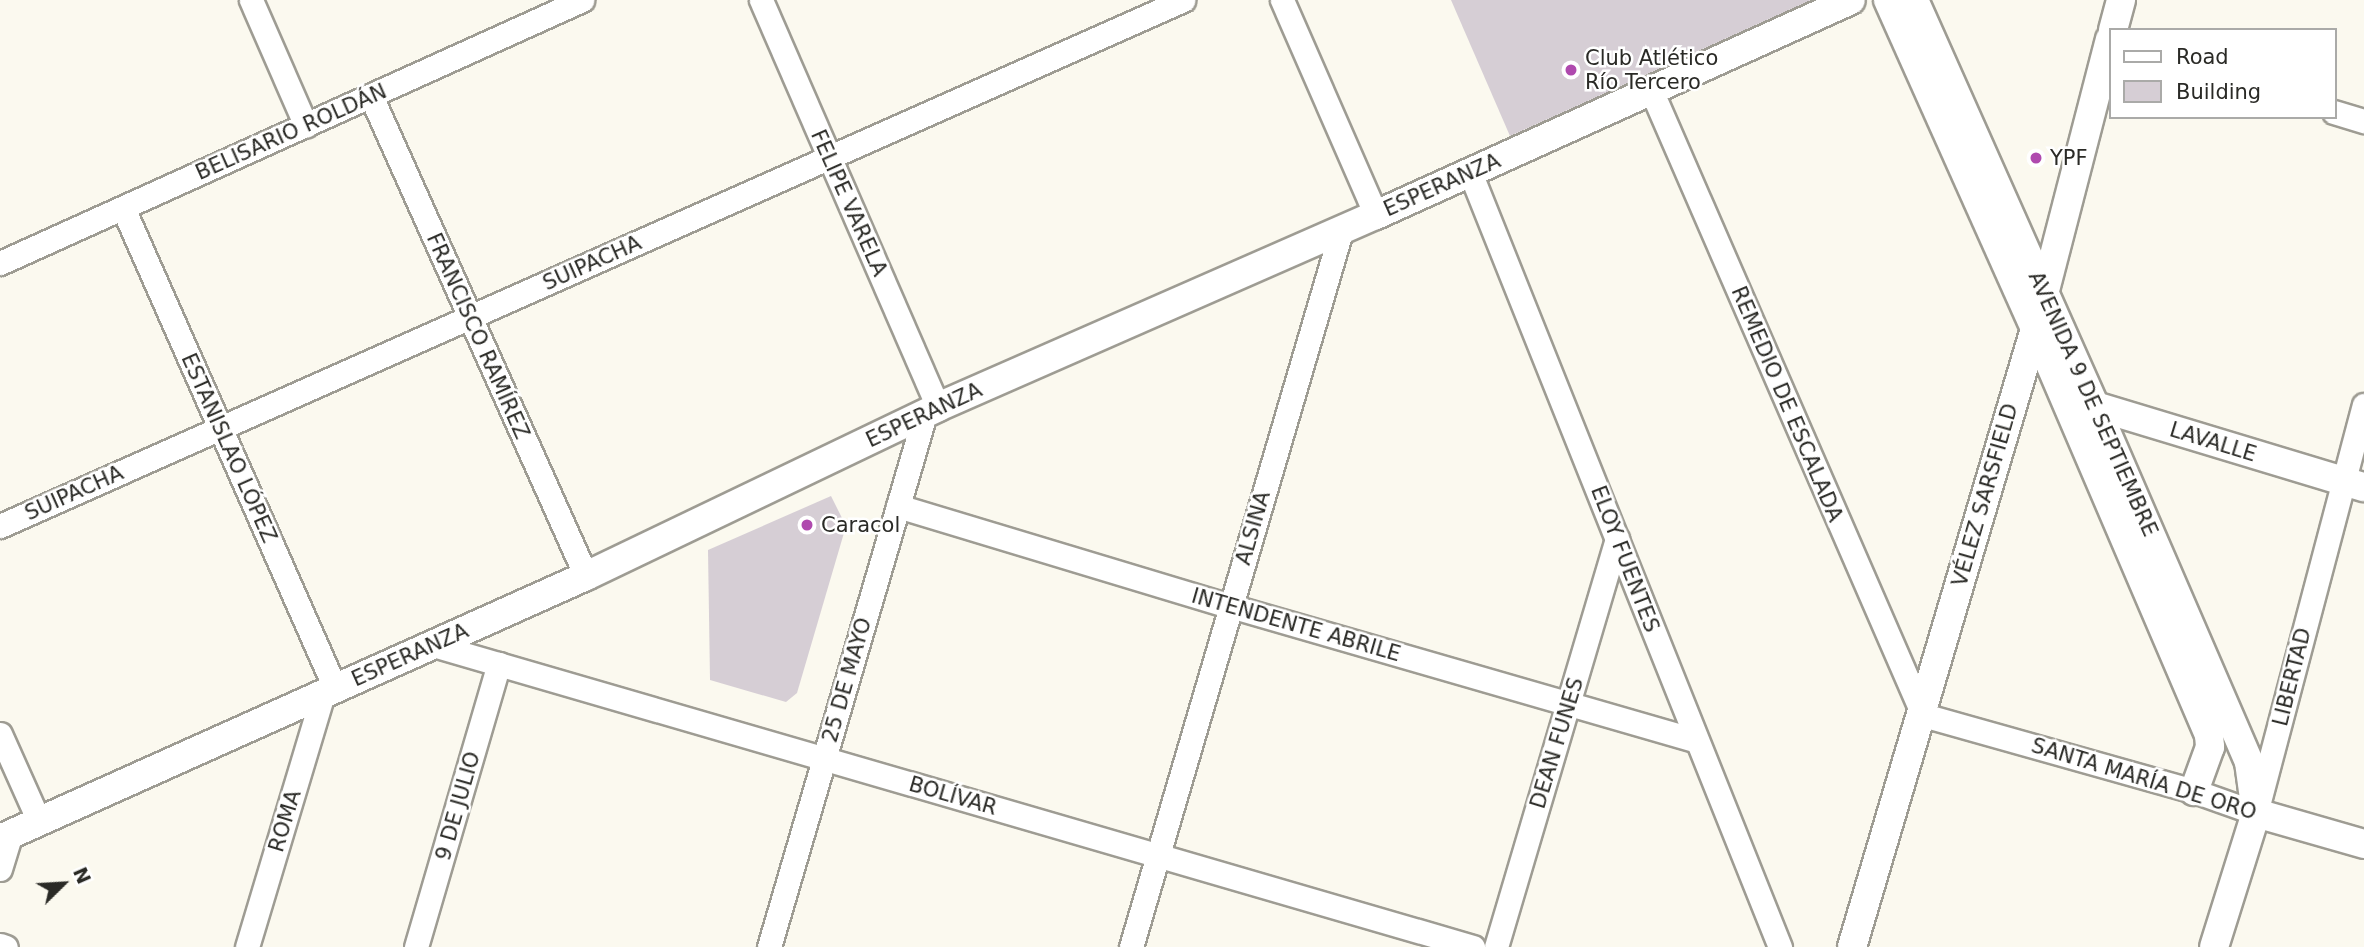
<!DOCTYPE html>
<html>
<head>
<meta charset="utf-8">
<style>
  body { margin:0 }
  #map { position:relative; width:2364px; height:947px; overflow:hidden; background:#fbf9ef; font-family:"DejaVu Sans",sans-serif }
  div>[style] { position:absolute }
  .building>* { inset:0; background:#d6ced5 }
  .roads { filter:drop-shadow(2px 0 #9e9c93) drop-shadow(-2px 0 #9e9c93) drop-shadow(0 2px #9e9c93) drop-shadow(0 -2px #9e9c93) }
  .minor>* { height:23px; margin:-11.5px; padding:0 11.5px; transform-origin:11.5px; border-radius:11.5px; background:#fff }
  .major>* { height:28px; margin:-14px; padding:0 14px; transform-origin:14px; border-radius:14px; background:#fff }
  .dots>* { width:19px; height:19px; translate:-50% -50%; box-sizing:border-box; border:4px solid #fff; border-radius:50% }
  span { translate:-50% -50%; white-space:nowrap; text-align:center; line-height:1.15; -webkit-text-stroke:5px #fff; paint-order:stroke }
  .poi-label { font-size:21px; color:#2a2a26 }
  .left { translate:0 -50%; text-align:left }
  .street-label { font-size:21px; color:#2a2a26 }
  .legend { position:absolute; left:2109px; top:28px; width:228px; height:91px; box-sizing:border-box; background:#fff; border:2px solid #aaaaa8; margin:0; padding:9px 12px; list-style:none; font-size:21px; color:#2a2a26 }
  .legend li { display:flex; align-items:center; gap:14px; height:35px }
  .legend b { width:35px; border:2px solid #aaaaa8 }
  .north { position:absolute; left:28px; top:849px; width:70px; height:70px; -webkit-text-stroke:5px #fff; paint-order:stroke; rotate:66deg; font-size:19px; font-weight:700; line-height:28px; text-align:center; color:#2a2a26 }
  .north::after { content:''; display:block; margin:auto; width:24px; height:32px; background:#2a2a26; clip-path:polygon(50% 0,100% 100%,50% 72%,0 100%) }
</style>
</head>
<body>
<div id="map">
  <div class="building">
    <div style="clip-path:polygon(1451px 0,1811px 0,1510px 136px)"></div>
    <div style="clip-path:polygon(831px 496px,846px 526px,797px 693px,786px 702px,710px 680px,708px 550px)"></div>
  </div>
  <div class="roads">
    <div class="minor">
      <div style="left:251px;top:0;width:137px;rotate:66.4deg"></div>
      <div style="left:761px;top:0;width:444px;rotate:66.5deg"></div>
      <div style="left:1282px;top:0;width:235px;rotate:66.4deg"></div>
      <div style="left:1652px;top:92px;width:679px;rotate:66.49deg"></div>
      <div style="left:1923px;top:715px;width:281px;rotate:15.7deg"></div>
      <div style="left:2194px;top:791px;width:66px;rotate:19.5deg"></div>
      <div style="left:2256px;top:813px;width:422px;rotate:-75.2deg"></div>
      <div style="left:371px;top:96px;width:526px;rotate:65.87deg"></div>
      <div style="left:2334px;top:112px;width:31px;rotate:17deg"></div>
      <div style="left:1470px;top:172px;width:835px;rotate:68.2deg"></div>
      <div style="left:123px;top:208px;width:525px;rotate:66.17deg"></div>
      <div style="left:0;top:263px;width:639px;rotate:-24.32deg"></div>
      <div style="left:898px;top:506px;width:347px;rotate:16.8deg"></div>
      <div style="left:1230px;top:606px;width:484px;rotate:16.1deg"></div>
      <div style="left:0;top:526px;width:1295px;rotate:-23.97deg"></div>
      <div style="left:433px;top:645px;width:1083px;rotate:16.19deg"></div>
      <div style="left:0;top:734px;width:95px;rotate:65.9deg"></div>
      <div style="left:0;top:869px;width:37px;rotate:-73deg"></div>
      <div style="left:0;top:945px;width:6px;rotate:18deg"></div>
      <div style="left:247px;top:947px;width:264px;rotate:-73.3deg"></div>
      <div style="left:416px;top:947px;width:295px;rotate:-73.7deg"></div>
      <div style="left:769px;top:947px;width:555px;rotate:-73.69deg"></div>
      <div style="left:1131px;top:947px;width:746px;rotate:-73.65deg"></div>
      <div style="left:1496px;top:947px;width:426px;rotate:-73.5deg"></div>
    </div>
    <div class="major">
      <div style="left:1888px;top:0;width:360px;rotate:65.9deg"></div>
      <div style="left:2035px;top:329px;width:442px;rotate:66.8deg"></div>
      <div style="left:2209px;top:735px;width:12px;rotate:85deg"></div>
      <div style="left:2210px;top:747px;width:47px;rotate:110deg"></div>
      <div style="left:1914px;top:0;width:445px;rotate:66deg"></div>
      <div style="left:2095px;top:406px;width:388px;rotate:66.6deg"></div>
      <div style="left:2249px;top:762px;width:51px;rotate:82.2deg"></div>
      <div style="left:2256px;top:813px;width:140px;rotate:107.4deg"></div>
      <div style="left:2113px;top:30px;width:31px;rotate:-75deg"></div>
      <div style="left:2085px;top:403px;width:291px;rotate:16.8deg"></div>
      <div style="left:2256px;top:813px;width:112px;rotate:16deg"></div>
      <div style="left:0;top:839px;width:642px;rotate:-24.17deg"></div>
      <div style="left:586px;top:576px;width:390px;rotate:-25.6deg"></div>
      <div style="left:938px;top:407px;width:478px;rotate:-23.7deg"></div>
      <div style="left:1376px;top:215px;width:521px;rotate:-24.35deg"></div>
      <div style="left:1852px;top:947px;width:645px;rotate:-73.51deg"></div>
      <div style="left:2035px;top:329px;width:299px;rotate:-75.5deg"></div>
    </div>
  </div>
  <div class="dots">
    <div style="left:1571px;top:70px;background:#af49ae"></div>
    <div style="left:2036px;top:158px;background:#af49ae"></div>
    <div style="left:807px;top:525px;background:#af49ae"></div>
  </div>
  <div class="poi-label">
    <span class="left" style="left:1585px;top:70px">Club Atlético<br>Río Tercero</span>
    <span class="left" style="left:2050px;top:158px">YPF</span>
    <span class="left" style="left:821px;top:525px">Caracol</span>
  </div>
  <div class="street-label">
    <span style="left:291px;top:132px;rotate:-24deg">BELISARIO ROLDÁN</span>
    <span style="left:1442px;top:185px;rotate:-24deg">ESPERANZA</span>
    <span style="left:849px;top:203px;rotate:66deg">FELIPE VARELA</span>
    <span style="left:592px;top:263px;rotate:-24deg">SUIPACHA</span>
    <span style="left:478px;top:336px;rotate:66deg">FRANCISCO RAMÍREZ</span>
    <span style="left:1787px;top:404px;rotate:67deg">REMEDIO DE ESCALADA</span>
    <span style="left:2093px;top:404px;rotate:66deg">AVENIDA 9 DE SEPTIEMBRE</span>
    <span style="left:924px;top:415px;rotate:-25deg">ESPERANZA</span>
    <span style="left:2213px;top:442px;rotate:17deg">LAVALLE</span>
    <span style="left:229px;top:448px;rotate:66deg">ESTANISLAO LÓPEZ</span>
    <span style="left:74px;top:493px;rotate:-24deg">SUIPACHA</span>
    <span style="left:1985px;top:495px;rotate:-74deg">VÉLEZ SARSFIELD</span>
    <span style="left:1253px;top:528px;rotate:-74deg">ALSINA</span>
    <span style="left:1625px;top:559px;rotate:69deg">ELOY FUENTES</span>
    <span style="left:1296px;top:625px;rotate:16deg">INTENDENTE ABRILE</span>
    <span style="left:410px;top:655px;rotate:-24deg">ESPERANZA</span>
    <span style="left:2292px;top:677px;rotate:-76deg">LIBERTAD</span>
    <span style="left:847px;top:680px;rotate:-74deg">25 DE MAYO</span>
    <span style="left:1557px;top:743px;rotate:-73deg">DEAN FUNES</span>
    <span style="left:2144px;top:779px;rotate:17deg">SANTA MARÍA DE ORO</span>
    <span style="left:953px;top:796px;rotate:16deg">BOLÍVAR</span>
    <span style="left:458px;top:806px;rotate:-74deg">9 DE JULIO</span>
    <span style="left:285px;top:821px;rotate:-73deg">ROMA</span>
  </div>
  <ul class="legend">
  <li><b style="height:9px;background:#fff"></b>Road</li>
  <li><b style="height:19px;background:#d6ced5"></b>Building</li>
  </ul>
  <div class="north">N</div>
</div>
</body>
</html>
